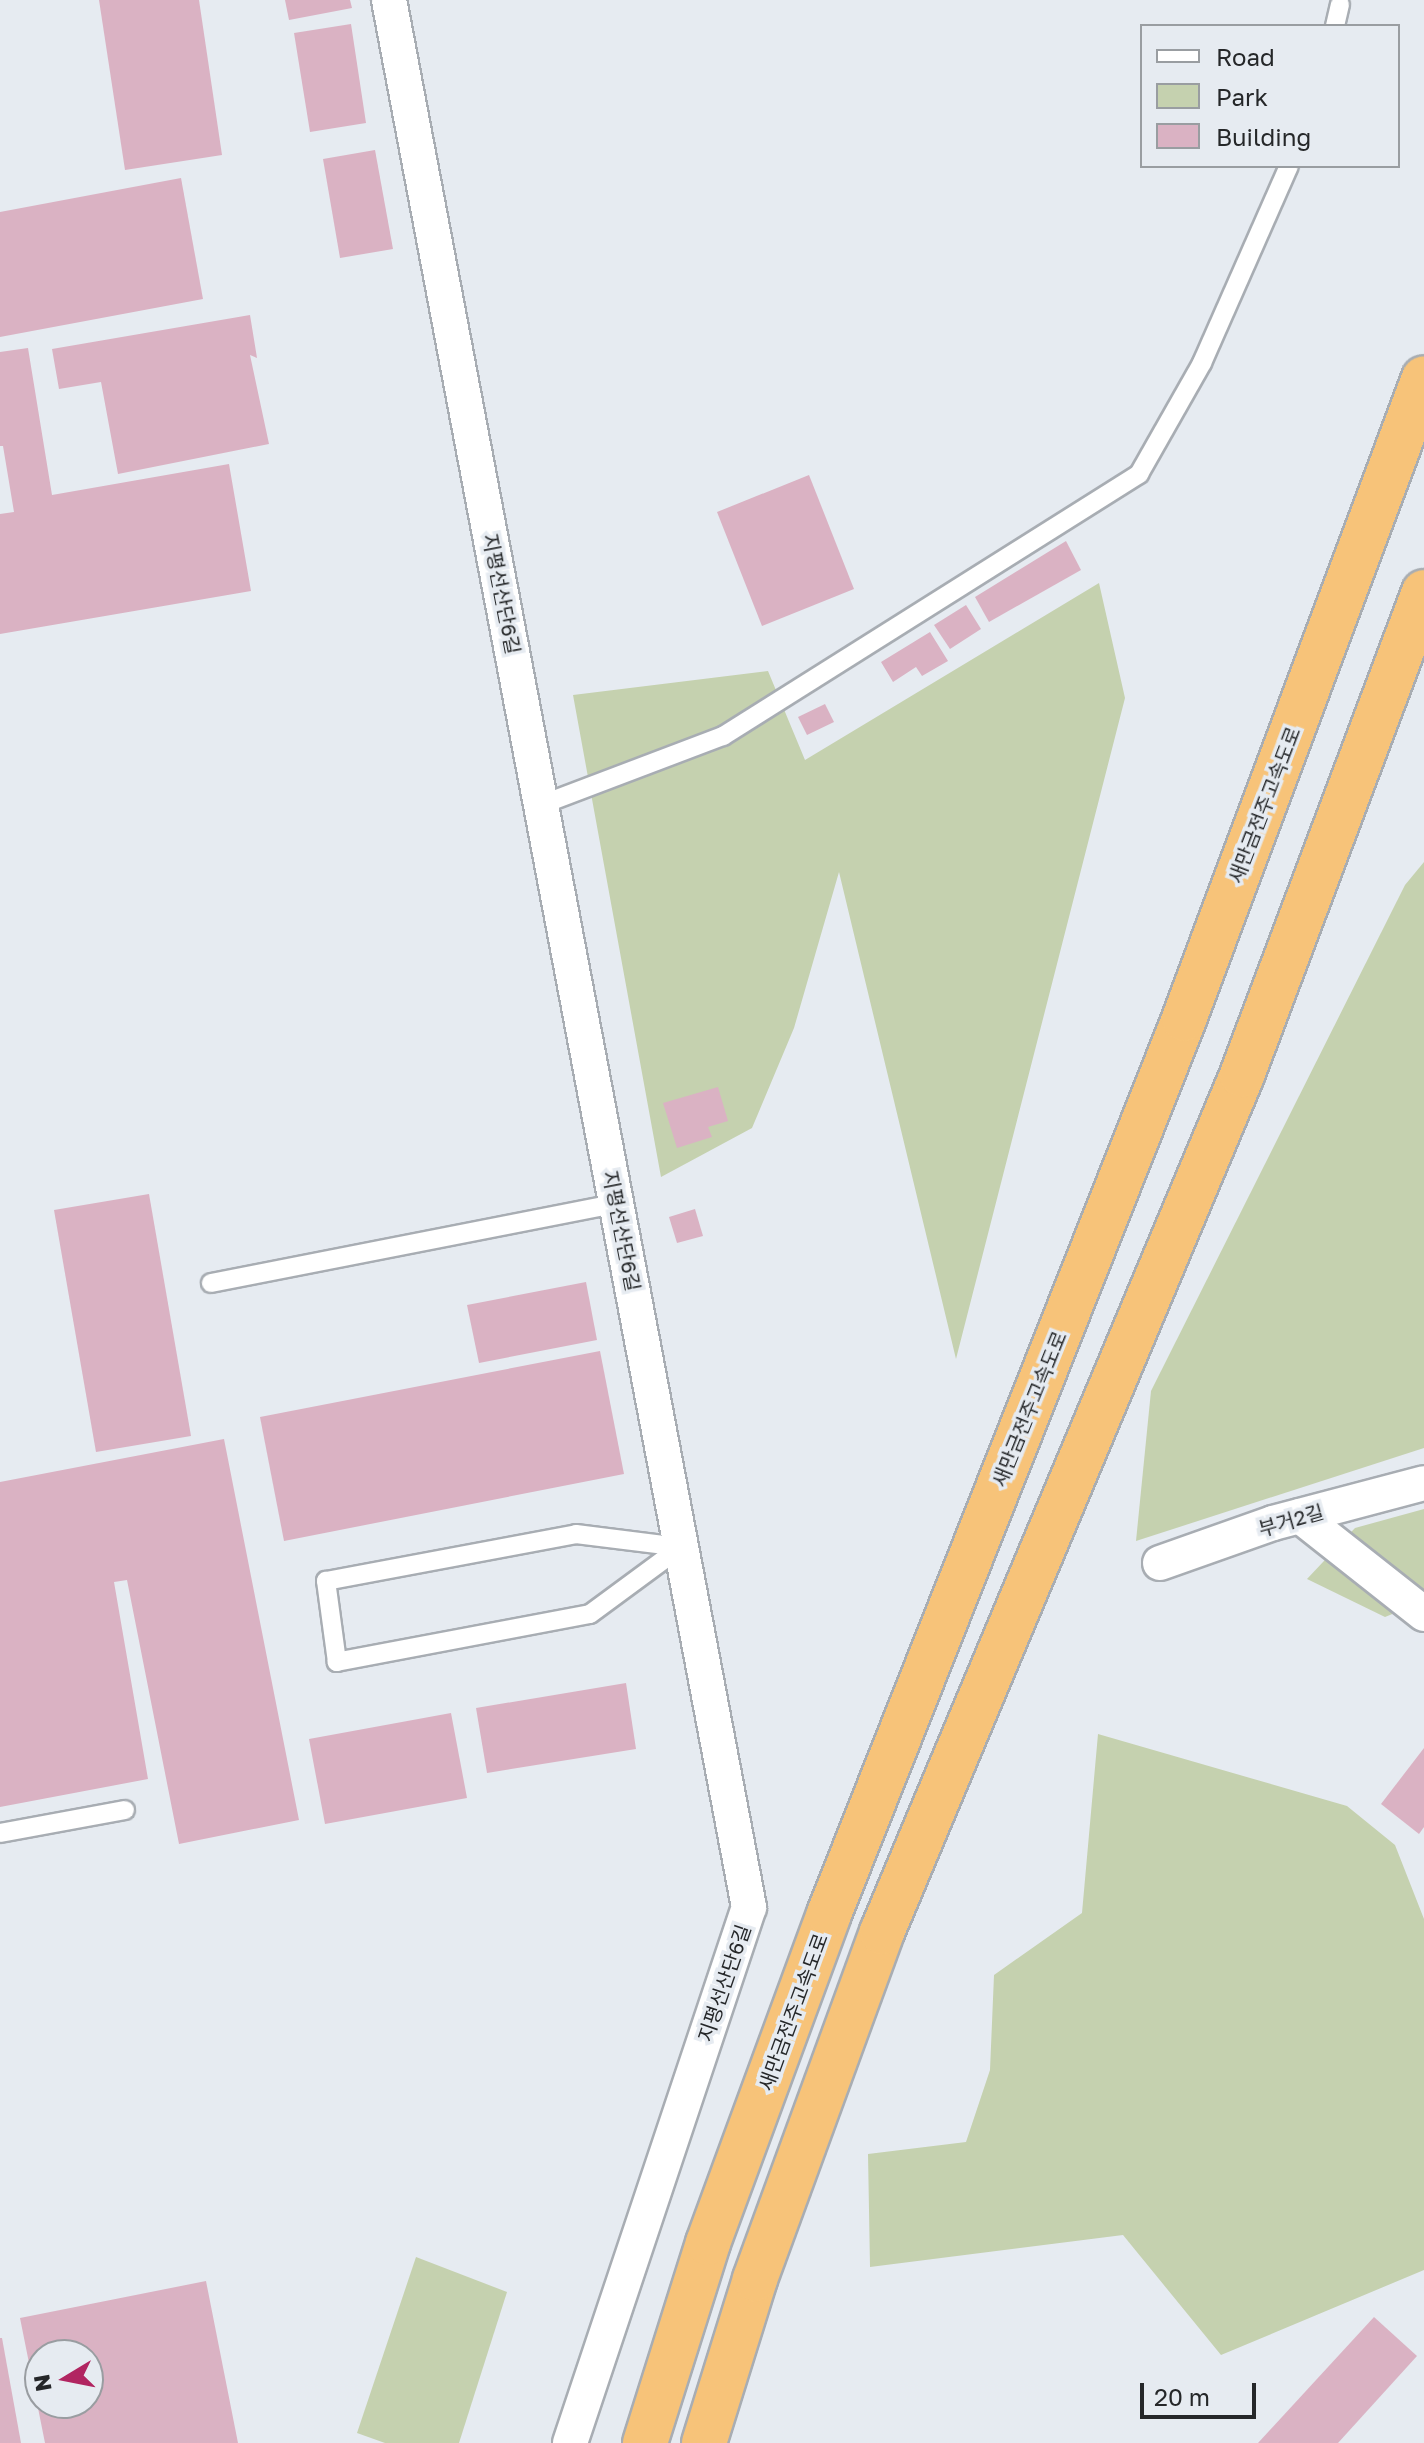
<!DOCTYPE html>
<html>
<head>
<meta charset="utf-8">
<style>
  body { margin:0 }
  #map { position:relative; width:1424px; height:2443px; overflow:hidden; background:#e6ebf1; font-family:"Golos Text","Noto Sans KR",sans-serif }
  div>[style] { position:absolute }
  .green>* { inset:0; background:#c5d1af }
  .building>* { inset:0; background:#dab2c3 }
  .roads { filter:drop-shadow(2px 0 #a8adb3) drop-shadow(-2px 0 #a8adb3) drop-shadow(0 2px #a8adb3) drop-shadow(0 -2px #a8adb3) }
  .lane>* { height:18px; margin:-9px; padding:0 9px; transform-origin:9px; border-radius:9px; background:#fff }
  .street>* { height:34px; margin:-17px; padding:0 17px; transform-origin:17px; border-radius:17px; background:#fff }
  .highway>* { height:44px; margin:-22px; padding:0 22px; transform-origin:22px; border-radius:22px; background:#f7c379 }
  span { translate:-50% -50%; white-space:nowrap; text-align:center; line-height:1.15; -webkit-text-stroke:7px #e6ebf1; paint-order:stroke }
  .street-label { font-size:20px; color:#252729 }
  .legend { position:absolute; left:1140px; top:24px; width:260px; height:144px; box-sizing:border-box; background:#e6ebf1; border:2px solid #999da1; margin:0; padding:10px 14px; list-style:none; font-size:24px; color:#252729 }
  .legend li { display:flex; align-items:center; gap:16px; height:40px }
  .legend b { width:40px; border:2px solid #999da1 }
  .north { position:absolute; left:24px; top:2339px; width:80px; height:80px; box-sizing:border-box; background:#e6ebf1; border:2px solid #999da1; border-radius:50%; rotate:260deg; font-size:22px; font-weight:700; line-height:32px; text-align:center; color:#252729 }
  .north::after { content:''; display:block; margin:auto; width:28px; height:36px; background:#b12561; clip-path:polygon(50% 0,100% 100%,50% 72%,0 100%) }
  .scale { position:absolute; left:1140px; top:2383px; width:116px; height:36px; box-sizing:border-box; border:4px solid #252729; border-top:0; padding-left:10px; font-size:24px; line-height:28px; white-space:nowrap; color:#252729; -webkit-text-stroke:6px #e6ebf1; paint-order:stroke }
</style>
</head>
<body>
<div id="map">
  <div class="green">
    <div style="clip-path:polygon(1099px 583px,1125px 698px,956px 1359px,839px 872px,794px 1028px,752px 1128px,661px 1177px,573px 695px,768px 671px,805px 760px)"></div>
    <div style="clip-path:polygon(1424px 862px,1424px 1448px,1136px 1541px,1151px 1391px,1405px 885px)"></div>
    <div style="clip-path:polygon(1424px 1509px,1424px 1601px,1385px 1617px,1307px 1579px,1355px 1528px)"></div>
    <div style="clip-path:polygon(1098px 1734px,1347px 1806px,1395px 1845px,1424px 1919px,1424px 2270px,1221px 2355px,1123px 2235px,870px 2267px,868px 2154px,966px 2142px,990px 2070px,994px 1975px,1082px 1913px)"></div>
    <div style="clip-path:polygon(416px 2257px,507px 2292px,459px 2443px,385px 2443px,357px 2433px)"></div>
  </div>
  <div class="building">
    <div style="clip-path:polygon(99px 0,199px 0,222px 155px,125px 170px)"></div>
    <div style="clip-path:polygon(285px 0,350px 0,352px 8px,289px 20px)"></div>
    <div style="clip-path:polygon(351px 24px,366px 123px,310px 132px,294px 33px)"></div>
    <div style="clip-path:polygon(375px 150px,393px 249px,340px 258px,323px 159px)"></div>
    <div style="clip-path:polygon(181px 178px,203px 299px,0 337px,0 212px)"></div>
    <div style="clip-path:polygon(250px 315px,257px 358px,250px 355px,269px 444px,118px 474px,101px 382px,59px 389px,52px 349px)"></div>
    <div style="clip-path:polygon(28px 348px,52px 495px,229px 464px,251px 591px,0 634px,0 514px,14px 512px,3px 446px,0 446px,0 352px)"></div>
    <div style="clip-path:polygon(809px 475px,854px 589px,762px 626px,717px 512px)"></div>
    <div style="clip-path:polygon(1066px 541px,1081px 570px,989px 622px,975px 597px)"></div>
    <div style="clip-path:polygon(966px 605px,981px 629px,950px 649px,934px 625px)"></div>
    <div style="clip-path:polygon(930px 632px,948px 661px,922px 676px,916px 667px,893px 682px,881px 662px)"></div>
    <div style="clip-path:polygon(825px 704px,834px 722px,807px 735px,798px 717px)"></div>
    <div style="clip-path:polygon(718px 1087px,728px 1121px,708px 1127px,712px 1137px,677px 1148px,663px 1103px)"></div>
    <div style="clip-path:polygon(149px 1194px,191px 1436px,96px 1452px,54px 1210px)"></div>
    <div style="clip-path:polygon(695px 1209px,703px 1236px,677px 1243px,669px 1217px)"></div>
    <div style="clip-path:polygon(586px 1282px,597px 1340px,479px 1363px,467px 1305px)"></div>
    <div style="clip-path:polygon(600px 1351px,624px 1474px,284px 1541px,260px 1417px)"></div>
    <div style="clip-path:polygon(224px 1439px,299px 1820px,179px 1844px,127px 1580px,114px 1582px,148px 1779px,0 1807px,0 1482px)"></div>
    <div style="clip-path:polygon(626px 1683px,636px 1749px,487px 1773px,476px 1708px)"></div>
    <div style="clip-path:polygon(451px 1713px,467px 1798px,325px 1824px,309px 1739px)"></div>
    <div style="clip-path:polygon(1424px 1748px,1424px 1827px,1419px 1834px,1381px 1804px)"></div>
    <div style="clip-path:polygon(evenodd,206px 2281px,238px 2443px,45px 2443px,20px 2318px,206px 2281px,40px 2355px,88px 2355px,88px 2403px,40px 2403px,40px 2355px)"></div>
    <div style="clip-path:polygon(1374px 2317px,1417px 2356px,1338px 2443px,1258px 2443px)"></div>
    <div style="clip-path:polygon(0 2338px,2px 2338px,21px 2443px,0 2443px)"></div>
  </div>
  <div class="roads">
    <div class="lane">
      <div style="left:1335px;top:26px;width:22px;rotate:-77deg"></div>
      <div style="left:541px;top:805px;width:195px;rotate:-20.8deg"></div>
      <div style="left:723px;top:736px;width:492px;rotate:-32.2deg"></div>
      <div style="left:1139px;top:474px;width:128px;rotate:-60.4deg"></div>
      <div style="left:1202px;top:363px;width:215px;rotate:-66.2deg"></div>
      <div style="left:211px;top:1283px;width:414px;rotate:-11.1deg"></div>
      <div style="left:576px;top:1534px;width:106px;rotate:7.1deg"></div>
      <div style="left:681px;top:1547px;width:113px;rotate:143.6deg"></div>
      <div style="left:590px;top:1614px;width:258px;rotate:169.3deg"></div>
      <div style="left:337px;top:1662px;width:82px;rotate:-97.7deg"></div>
      <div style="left:326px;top:1581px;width:254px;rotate:-10.6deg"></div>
      <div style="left:0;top:1833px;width:127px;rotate:-10.4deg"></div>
    </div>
    <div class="street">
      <div style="left:389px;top:0;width:1941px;rotate:79.31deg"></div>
      <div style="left:749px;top:1907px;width:565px;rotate:108.47deg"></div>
      <div style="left:1300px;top:1516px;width:158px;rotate:38.3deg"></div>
      <div style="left:1160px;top:1563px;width:120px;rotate:-19.5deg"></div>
      <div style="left:1273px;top:1523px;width:156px;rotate:-14.8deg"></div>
    </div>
    <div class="highway">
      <div style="left:645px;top:2443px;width:210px;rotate:-72.5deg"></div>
      <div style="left:708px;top:2243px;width:351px;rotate:-69.8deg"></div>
      <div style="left:829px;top:1914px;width:963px;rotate:-68.36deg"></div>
      <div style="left:1184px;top:1019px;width:684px;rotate:-69.47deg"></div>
      <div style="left:704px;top:2443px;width:172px;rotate:-72.7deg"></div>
      <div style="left:755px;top:2279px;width:370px;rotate:-69.9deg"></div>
      <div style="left:882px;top:1932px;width:930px;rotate:-67.21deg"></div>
      <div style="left:1242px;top:1075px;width:516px;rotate:-69.35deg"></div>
    </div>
  </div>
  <div class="street-label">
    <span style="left:502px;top:594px;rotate:79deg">지평선산단6길</span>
    <span style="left:1264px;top:805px;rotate:-69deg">새만금전주고속도로</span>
    <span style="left:622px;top:1231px;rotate:79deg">지평선산단6길</span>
    <span style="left:1029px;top:1409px;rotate:-68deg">새만금전주고속도로</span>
    <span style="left:1291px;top:1520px;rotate:-16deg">부거2길</span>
    <span style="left:724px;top:1983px;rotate:-71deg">지평선산단6길</span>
    <span style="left:793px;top:2012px;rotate:-70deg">새만금전주고속도로</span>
  </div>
  <ul class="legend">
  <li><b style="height:10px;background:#fff"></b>Road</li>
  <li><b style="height:22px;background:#c5d1af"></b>Park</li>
  <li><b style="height:22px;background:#dab2c3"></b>Building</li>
  </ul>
  <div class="north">N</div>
  <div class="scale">20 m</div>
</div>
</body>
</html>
